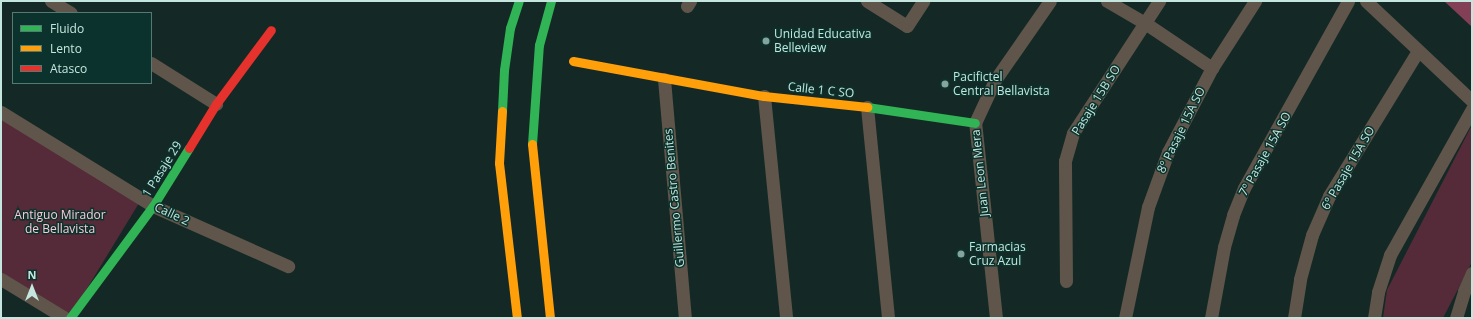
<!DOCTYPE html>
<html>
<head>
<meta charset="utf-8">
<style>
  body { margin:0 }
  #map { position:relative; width:1473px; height:319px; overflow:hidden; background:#142926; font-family:"Open Sans",sans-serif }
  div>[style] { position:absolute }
  .green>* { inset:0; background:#562b39 }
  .forest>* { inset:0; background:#833f56 }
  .street>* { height:13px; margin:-6.5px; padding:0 6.5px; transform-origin:6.5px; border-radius:6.5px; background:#5f554a }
  .fast>* { height:9px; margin:-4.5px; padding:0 4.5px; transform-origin:4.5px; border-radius:4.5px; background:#30b455 }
  .slow>* { height:9px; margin:-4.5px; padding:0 4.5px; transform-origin:4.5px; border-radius:4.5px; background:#ff9f0a }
  .jam>* { height:9px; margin:-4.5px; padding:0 4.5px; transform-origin:4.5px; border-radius:4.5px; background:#e5322d }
  .dots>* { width:11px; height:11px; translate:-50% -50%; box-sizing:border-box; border:2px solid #0b322c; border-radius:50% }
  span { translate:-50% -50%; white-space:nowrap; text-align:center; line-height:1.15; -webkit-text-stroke:3px #0b322c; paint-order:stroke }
  .poi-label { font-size:12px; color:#c4e6df }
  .left { translate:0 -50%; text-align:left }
  .street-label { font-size:12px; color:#c4e6df }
  .park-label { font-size:12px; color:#fbcad6 }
  .frame { position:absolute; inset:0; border:2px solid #c4e6df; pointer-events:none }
  .legend { position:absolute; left:12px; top:12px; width:140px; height:72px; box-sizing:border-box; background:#0b322c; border:1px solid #557a74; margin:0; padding:5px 7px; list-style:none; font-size:12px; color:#c4e6df }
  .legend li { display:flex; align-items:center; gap:8px; height:20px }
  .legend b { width:20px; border:1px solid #557a74 }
  .north { position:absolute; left:12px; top:267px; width:40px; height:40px; -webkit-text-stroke:3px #0b322c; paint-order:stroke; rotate:0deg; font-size:11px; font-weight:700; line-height:16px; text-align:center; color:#c4e6df }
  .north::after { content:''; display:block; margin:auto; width:14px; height:18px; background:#c4e6df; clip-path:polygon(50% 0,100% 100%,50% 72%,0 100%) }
</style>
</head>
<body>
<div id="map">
  <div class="green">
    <div style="clip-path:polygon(1px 115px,139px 203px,69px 318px,1px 278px)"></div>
    <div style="clip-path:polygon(1472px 125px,1472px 262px,1443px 318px,1383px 318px,1387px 290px)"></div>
  </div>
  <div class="forest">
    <div style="clip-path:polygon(1444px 1px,1472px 1px,1472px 27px)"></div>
  </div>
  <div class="street">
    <div style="left:51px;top:1px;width:23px;rotate:31deg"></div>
    <div style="left:867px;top:1px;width:47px;rotate:32deg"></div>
    <div style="left:907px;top:26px;width:30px;rotate:-57deg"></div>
    <div style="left:1107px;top:1px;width:44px;rotate:30.1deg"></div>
    <div style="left:1145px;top:23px;width:81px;rotate:33.9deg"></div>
    <div style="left:1366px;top:1px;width:146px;rotate:43.3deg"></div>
    <div style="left:687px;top:6px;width:6px;rotate:-59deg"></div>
    <div style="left:151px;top:63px;width:77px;rotate:32.2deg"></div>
    <div style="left:664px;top:79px;width:240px;rotate:85deg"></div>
    <div style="left:764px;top:96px;width:223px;rotate:84.3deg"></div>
    <div style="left:867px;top:107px;width:212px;rotate:84.3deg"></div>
    <div style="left:1px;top:112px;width:179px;rotate:31.7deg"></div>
    <div style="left:153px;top:206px;width:148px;rotate:24deg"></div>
    <div style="left:1px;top:279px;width:75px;rotate:31.4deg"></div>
    <div style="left:1066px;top:281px;width:120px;rotate:-90.5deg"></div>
    <div style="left:1065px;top:161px;width:29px;rotate:-74deg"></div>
    <div style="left:1073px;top:133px;width:158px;rotate:-56.9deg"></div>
    <div style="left:996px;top:318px;width:196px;rotate:-96.1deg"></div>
    <div style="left:975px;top:123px;width:47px;rotate:-65.1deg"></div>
    <div style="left:995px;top:80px;width:96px;rotate:-55.2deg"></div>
    <div style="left:1125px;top:318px;width:113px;rotate:-78.3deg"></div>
    <div style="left:1148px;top:207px;width:59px;rotate:-70deg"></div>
    <div style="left:1168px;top:152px;width:95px;rotate:-62.4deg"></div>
    <div style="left:1212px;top:68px;width:80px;rotate:-57.3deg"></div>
    <div style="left:1211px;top:318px;width:72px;rotate:-79.6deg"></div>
    <div style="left:1224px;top:247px;width:33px;rotate:-74deg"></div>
    <div style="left:1233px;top:215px;width:29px;rotate:-68deg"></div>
    <div style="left:1244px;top:188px;width:214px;rotate:-60.9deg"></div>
    <div style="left:1294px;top:318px;width:39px;rotate:-81deg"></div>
    <div style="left:1300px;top:279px;width:46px;rotate:-74.7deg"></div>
    <div style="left:1312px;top:235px;width:43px;rotate:-66.4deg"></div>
    <div style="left:1329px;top:196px;width:170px;rotate:-58.5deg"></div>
    <div style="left:1374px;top:318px;width:26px;rotate:-81deg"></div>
    <div style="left:1378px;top:292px;width:39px;rotate:-72deg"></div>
    <div style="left:1390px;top:255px;width:167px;rotate:-60.7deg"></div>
    <div style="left:1456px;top:318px;width:28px;rotate:-73deg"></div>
    <div style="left:1464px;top:291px;width:20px;rotate:-66deg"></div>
  </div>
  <div class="fast">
    <div style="left:867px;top:107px;width:109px;rotate:8.4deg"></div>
    <div style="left:502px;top:111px;width:41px;rotate:-87.2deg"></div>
    <div style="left:504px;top:70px;width:42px;rotate:-81.9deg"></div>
    <div style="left:510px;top:28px;width:28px;rotate:-72deg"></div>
    <div style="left:532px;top:144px;width:99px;rotate:-86deg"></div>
    <div style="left:539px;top:45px;width:46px;rotate:-74.7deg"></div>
    <div style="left:70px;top:318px;width:139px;rotate:-53.5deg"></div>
    <div style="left:153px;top:206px;width:68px;rotate:-58.2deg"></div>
  </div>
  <div class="slow">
    <div style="left:573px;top:61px;width:194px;rotate:10.4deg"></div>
    <div style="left:764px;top:96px;width:104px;rotate:6.1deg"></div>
    <div style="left:502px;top:111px;width:52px;rotate:93.3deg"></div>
    <div style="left:499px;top:163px;width:156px;rotate:83.4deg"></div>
    <div style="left:532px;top:144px;width:175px;rotate:84.1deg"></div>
  </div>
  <div class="jam">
    <div style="left:189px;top:148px;width:52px;rotate:-58.5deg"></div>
    <div style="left:216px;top:104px;width:92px;rotate:-53.4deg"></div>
  </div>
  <div class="dots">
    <div style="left:766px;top:41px;background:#86a49e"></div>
    <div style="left:945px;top:84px;background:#86a49e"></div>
    <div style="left:961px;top:254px;background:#86a49e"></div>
  </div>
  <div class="poi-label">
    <span class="left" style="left:774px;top:41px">Unidad Educativa<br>Belleview</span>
    <span class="left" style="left:953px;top:84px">Pacifictel<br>Central Bellavista</span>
    <span class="left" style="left:969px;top:254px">Farmacias<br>Cruz Azul</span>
  </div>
  <div class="street-label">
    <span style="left:821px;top:90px;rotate:6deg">Calle 1 C SO</span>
    <span style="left:1096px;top:100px;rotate:-58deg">Pasaje 15B SO</span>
    <span style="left:1181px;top:130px;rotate:-64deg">8º Pasaje 15A SO</span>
    <span style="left:1265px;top:154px;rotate:-61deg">7º Pasaje 15A SO</span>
    <span style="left:1348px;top:168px;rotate:-60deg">6º Pasaje 15A SO</span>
    <span style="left:162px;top:169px;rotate:-58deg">1 Pasaje 29</span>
    <span style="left:980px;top:173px;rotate:-96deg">Juan Leon Mera</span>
    <span style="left:674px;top:198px;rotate:-95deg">Guillermo Castro Benites</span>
    <span style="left:172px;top:214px;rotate:25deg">Calle 2</span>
  </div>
  <div class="park-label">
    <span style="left:60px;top:222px">Antiguo Mirador<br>de Bellavista</span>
  </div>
  <div class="frame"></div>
  <ul class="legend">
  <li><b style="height:5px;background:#30b455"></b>Fluido</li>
  <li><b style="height:5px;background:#ff9f0a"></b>Lento</li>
  <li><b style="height:5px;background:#e5322d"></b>Atasco</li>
  </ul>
  <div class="north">N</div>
</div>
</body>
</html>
